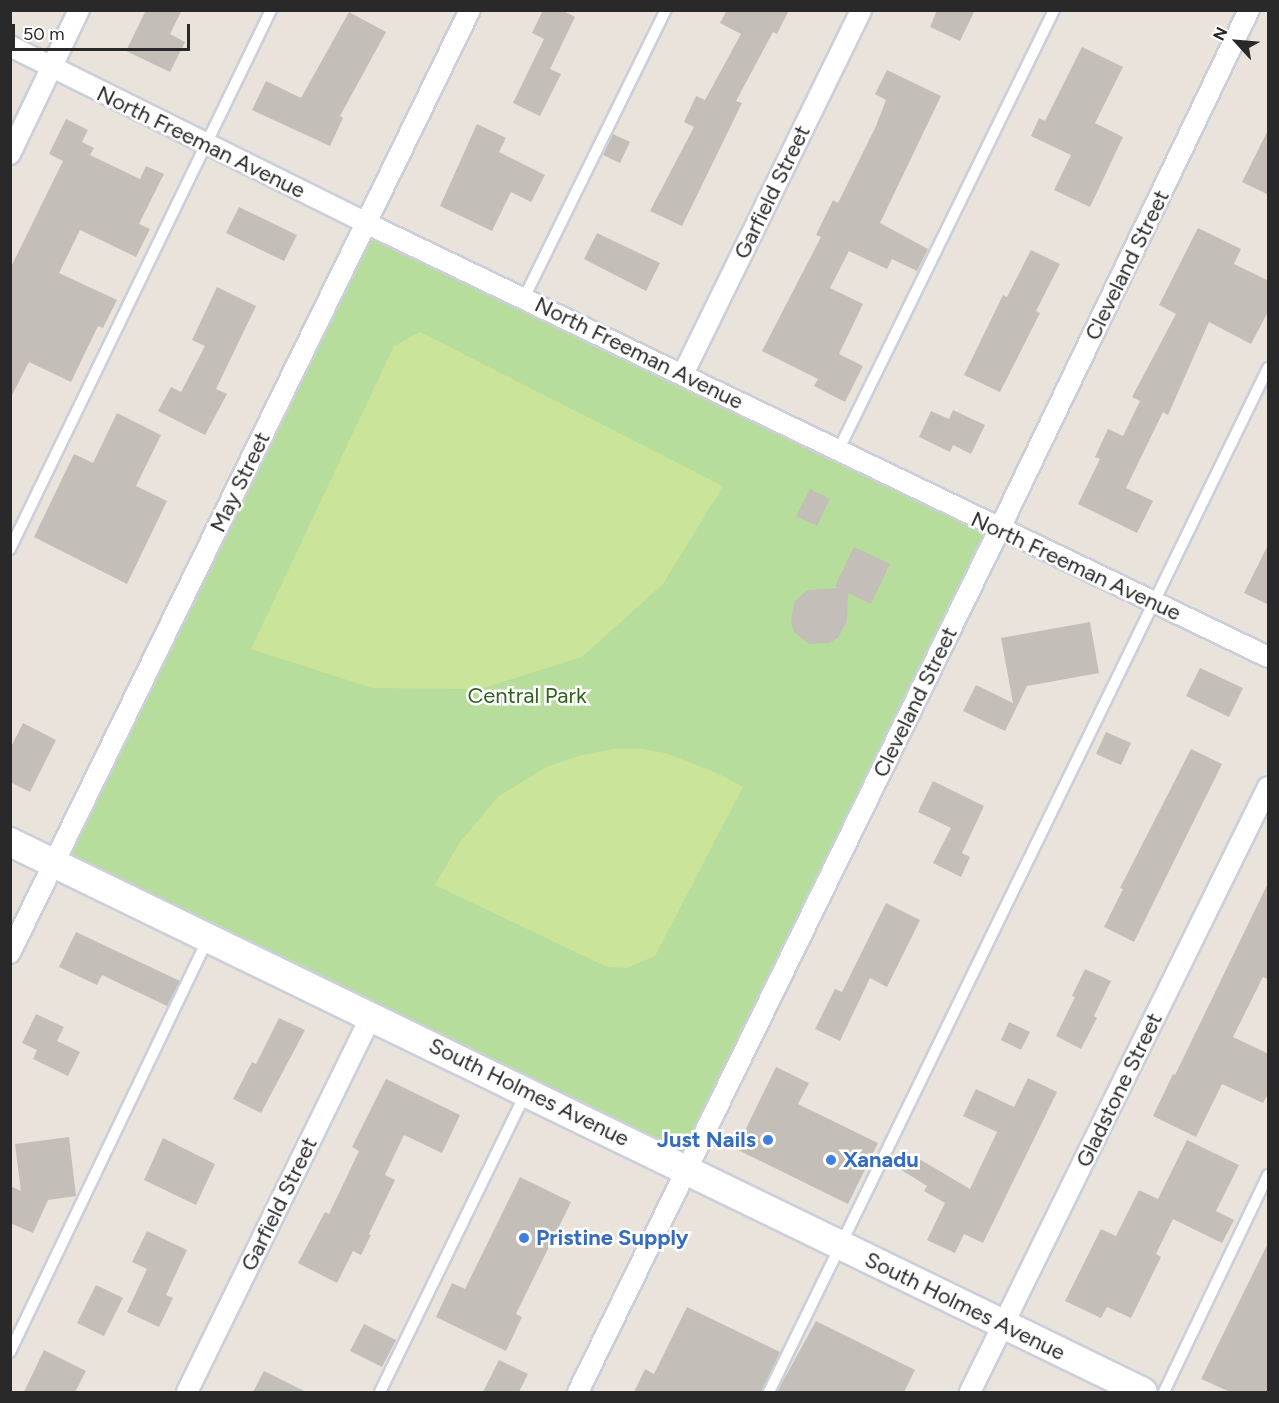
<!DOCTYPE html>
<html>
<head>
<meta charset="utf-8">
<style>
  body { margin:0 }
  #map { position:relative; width:1279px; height:1403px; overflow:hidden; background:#eae3dc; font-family:Figtree,sans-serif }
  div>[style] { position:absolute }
  .green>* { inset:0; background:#b7dd9c }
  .pitch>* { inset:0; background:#cae499 }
  .building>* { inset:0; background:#c3beb8 }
  .roads { filter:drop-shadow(2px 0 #cacfda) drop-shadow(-2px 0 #cacfda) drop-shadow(0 2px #cacfda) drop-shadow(0 -2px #cacfda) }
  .lane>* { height:10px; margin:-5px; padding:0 5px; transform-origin:5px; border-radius:5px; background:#fff }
  .street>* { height:20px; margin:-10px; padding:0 10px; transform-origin:10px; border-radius:10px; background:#fff }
  .secondary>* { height:28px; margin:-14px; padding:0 14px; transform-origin:14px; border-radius:14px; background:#fff }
  .dots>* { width:16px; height:16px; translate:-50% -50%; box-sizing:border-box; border:3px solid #fff; border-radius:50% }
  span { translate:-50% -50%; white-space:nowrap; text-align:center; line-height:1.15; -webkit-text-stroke:5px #fff; paint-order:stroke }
  .street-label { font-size:22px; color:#292929 }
  .park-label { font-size:22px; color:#31611f }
  .shop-label { font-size:22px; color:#366cbe; font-weight:700 }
  .right { translate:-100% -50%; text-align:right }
  .left { translate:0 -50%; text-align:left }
  .frame { position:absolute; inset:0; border:12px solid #292929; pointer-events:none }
  .north { position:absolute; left:1207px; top:12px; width:60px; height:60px; -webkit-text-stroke:4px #fff; paint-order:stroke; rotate:296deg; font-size:16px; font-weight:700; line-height:24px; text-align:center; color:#292929 }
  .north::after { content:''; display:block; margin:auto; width:21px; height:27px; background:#292929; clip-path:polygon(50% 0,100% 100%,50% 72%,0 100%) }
  .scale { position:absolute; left:12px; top:24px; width:178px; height:27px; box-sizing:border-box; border:3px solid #292929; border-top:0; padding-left:8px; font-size:18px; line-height:21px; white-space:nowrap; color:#292929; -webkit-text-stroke:4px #fff; paint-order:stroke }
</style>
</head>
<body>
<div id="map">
  <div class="green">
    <div style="clip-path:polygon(366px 223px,999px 530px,687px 1169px,54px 863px)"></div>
  </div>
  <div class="pitch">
    <div style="clip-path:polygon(420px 332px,723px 486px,663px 584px,582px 657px,480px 689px,372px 688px,251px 649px,394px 346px)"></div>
    <div style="clip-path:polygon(613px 749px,643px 749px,665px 753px,717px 773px,743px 787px,655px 956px,627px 968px,607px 967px,435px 885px,460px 842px,499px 796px,546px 767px,582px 755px)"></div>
  </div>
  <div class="building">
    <div style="clip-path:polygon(146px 10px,182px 10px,170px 34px,185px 42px,170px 72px,126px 51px)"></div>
    <div style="clip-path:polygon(543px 10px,562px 10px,575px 17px,550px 69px,561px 74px,540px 116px,513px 103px,544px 39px,532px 33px)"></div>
    <div style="clip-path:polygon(727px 10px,789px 10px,777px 34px,773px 32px,736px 101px,742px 103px,682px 226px,650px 211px,694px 127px,684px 122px,696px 96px,705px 100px,741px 34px,720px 23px)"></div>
    <div style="clip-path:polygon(937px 10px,975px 10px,960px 41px,930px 27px)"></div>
    <div style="clip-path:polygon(349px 12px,386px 32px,340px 116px,343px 118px,330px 146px,252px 110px,266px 81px,301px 98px)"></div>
    <div style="clip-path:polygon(1082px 47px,1123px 67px,1095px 123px,1123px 137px,1090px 207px,1054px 190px,1071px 155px,1031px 136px,1039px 118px,1045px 121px)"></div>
    <div style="clip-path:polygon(887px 70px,941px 96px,880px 223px,928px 249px,917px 271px,892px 259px,887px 269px,849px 251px,830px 288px,863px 304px,839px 354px,863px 366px,845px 402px,814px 386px,818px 379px,762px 351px,821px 237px,816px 235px,833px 200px,838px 203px,876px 126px,886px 100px,875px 94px)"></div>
    <div style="clip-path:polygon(66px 119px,88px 130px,82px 142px,94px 148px,90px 155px,140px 179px,146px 166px,164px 174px,139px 224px,150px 229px,136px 257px,80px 230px,59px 273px,117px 300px,103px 328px,98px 326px,71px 382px,29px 362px,10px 399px,10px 269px,63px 161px,49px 154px)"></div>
    <div style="clip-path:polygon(477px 124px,506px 138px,499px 152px,545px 175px,531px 202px,511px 192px,492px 231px,440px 206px)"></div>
    <div style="clip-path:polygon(1269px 128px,1269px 195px,1242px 182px)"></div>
    <div style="clip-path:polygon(613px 134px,630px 142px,620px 163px,603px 155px)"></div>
    <div style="clip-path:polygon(239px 207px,297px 235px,284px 261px,226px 233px)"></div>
    <div style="clip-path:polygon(1198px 228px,1241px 249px,1234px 264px,1269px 281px,1269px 310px,1251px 344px,1209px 322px,1168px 415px,1163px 412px,1126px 488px,1153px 501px,1137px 533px,1078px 504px,1100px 459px,1095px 457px,1108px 429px,1123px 436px,1140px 401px,1132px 397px,1176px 314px,1159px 305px)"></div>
    <div style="clip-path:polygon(597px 233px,660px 263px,646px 291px,584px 259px)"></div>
    <div style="clip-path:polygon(1031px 250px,1060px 264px,1036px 311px,1040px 313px,1000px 392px,964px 375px,1003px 295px,1007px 297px)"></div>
    <div style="clip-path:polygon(217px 287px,256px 306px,216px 389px,227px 394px,205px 435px,158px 411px,171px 387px,181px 392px,205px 346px,192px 340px)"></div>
    <div style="clip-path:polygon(953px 410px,985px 425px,971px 454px,953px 445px,950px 452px,919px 437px,931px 411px,949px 419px)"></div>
    <div style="clip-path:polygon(117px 413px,161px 435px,136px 486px,167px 501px,127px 584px,34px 537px,74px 454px,93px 463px)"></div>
    <div style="clip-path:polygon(810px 489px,830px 499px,817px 526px,796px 516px)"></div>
    <div style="clip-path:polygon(1269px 543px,1269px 605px,1244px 593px)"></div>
    <div style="clip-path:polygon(854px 547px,890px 564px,871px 604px,848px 593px,847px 621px,838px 638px,829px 643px,809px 644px,794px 632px,791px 622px,794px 602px,807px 590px,838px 588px,835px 586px)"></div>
    <div style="clip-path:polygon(1090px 622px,1099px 673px,1027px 686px,1005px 731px,963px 711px,976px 685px,1013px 703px,1001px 638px)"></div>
    <div style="clip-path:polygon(1200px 668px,1243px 688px,1229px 717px,1186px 696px)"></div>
    <div style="clip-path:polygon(23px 723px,56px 740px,30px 792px,10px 782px,10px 749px)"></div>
    <div style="clip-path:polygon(1106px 732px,1131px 743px,1121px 765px,1096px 754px)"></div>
    <div style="clip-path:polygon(1191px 749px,1222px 764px,1134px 942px,1104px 927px,1123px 889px,1120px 888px)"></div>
    <div style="clip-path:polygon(933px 781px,984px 806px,962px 853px,970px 857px,961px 877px,933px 863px,951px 828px,918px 812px)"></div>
    <div style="clip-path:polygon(1269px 881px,1269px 980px,1263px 977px,1233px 1037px,1269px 1054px,1269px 1092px,1263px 1103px,1222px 1084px,1196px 1137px,1153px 1116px,1173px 1074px,1175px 1075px)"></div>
    <div style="clip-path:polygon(886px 903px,920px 920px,887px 987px,870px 978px,840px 1041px,815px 1029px,835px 989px,842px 992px)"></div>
    <div style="clip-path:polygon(76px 932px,180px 981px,167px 1006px,102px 975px,97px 985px,59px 967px)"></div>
    <div style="clip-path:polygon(1085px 969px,1111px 981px,1094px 1016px,1097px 1018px,1081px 1049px,1056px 1036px,1075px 997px,1072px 996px)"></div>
    <div style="clip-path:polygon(36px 1014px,64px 1027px,57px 1041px,80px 1052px,68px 1076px,33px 1059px,37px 1050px,22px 1043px)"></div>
    <div style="clip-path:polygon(279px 1018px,305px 1030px,261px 1113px,233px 1099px,252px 1062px,256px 1064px)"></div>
    <div style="clip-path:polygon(1009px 1022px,1030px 1032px,1021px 1050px,1001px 1040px)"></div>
    <div style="clip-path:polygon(776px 1067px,809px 1083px,798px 1104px,878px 1143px,848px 1204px,736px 1149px)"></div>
    <div style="clip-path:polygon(1028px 1078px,1057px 1092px,983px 1243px,964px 1234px,955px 1253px,927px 1240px,945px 1203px,924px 1191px,927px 1186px,895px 1166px,904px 1150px,970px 1189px,997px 1132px,963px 1116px,976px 1089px,1014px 1107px)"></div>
    <div style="clip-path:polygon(386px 1079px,460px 1115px,442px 1153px,404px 1135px,385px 1175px,395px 1180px,369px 1234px,371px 1235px,361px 1255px,353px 1251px,337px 1283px,298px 1263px,325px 1212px,329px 1214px,359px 1151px,352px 1147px)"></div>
    <div style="clip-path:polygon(69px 1137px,76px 1196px,48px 1200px,33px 1233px,10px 1223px,10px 1186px,21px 1191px,15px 1144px)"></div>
    <div style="clip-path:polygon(163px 1138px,215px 1164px,196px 1205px,144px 1180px)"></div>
    <div style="clip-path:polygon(1187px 1140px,1239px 1165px,1216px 1211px,1234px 1220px,1222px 1243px,1173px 1219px,1156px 1254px,1161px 1257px,1131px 1318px,1107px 1307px,1101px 1318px,1065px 1301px,1101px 1229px,1116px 1236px,1139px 1190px,1158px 1199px)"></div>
    <div style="clip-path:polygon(520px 1177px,571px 1202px,516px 1314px,522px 1317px,506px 1351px,436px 1317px,452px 1283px,465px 1289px)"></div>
    <div style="clip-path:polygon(147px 1231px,187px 1250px,166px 1295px,173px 1298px,159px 1327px,127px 1312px,147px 1269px,132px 1262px)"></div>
    <div style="clip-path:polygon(1269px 1241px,1269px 1392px,1230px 1392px,1201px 1379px)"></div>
    <div style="clip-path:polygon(96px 1285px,123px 1298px,104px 1336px,77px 1323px)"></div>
    <div style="clip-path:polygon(687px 1307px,780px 1352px,762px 1392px,634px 1392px,645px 1369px,654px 1374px)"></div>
    <div style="clip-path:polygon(816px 1321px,915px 1370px,904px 1392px,777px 1392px)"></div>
    <div style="clip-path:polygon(364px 1324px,396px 1340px,382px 1367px,350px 1351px)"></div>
    <div style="clip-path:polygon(44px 1350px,86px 1371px,75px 1392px,24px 1392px)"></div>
    <div style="clip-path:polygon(499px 1360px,528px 1374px,519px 1392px,483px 1392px)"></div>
    <div style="clip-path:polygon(264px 1371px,306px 1392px,253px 1392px)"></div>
  </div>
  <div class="roads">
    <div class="lane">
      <div style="left:524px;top:298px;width:321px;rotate:-63.8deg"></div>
      <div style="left:838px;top:451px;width:491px;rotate:-63.9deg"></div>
      <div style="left:10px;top:549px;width:599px;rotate:-64.16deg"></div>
      <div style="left:10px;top:1352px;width:458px;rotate:-64.4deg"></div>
      <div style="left:380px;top:1392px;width:334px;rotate:-64deg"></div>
      <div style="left:769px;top:1392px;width:1139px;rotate:-64.02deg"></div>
      <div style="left:1164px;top:1392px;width:241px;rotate:-64.4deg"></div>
    </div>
    <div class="street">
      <div style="left:10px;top:46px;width:398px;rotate:26.4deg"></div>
      <div style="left:366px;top:223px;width:1001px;rotate:25.69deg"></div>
      <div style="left:10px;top:154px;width:160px;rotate:-64.4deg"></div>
      <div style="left:683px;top:374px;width:405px;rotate:-63.9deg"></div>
      <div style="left:10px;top:953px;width:1049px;rotate:-64deg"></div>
      <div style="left:187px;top:1392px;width:419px;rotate:-63.9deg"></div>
      <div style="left:578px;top:1392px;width:959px;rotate:-63.97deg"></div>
      <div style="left:999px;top:530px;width:577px;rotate:-64.32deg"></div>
      <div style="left:970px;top:1392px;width:674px;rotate:-63.78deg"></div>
    </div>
    <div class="secondary">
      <div style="left:10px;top:842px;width:1259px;rotate:25.89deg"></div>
    </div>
  </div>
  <div class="dots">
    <div style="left:768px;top:1140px;background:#3f7fe0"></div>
    <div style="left:831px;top:1160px;background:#3f7fe0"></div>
    <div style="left:524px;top:1238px;background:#3f7fe0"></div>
  </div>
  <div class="street-label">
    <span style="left:201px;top:142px;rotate:26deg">North Freeman Avenue</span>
    <span style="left:772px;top:192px;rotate:-64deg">Garfield Street</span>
    <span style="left:1127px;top:265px;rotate:-64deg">Cleveland Street</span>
    <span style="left:639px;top:353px;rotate:26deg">North Freeman Avenue</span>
    <span style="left:240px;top:482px;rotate:-64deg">May Street</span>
    <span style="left:1076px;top:566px;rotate:25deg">North Freeman Avenue</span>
    <span style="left:915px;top:702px;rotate:-64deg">Cleveland Street</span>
    <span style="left:1119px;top:1090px;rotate:-64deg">Gladstone Street</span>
    <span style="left:529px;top:1092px;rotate:26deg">South Holmes Avenue</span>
    <span style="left:279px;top:1204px;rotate:-64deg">Garfield Street</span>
    <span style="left:965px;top:1306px;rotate:26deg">South Holmes Avenue</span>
  </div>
  <div class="park-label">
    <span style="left:527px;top:696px">Central Park</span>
  </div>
  <div class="shop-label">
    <span class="right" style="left:756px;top:1140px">Just Nails</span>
    <span class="left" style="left:843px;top:1160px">Xanadu</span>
    <span class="left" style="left:536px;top:1238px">Pristine Supply</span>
  </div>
  <div class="frame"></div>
  <div class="north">N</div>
  <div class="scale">50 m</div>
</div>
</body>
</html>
